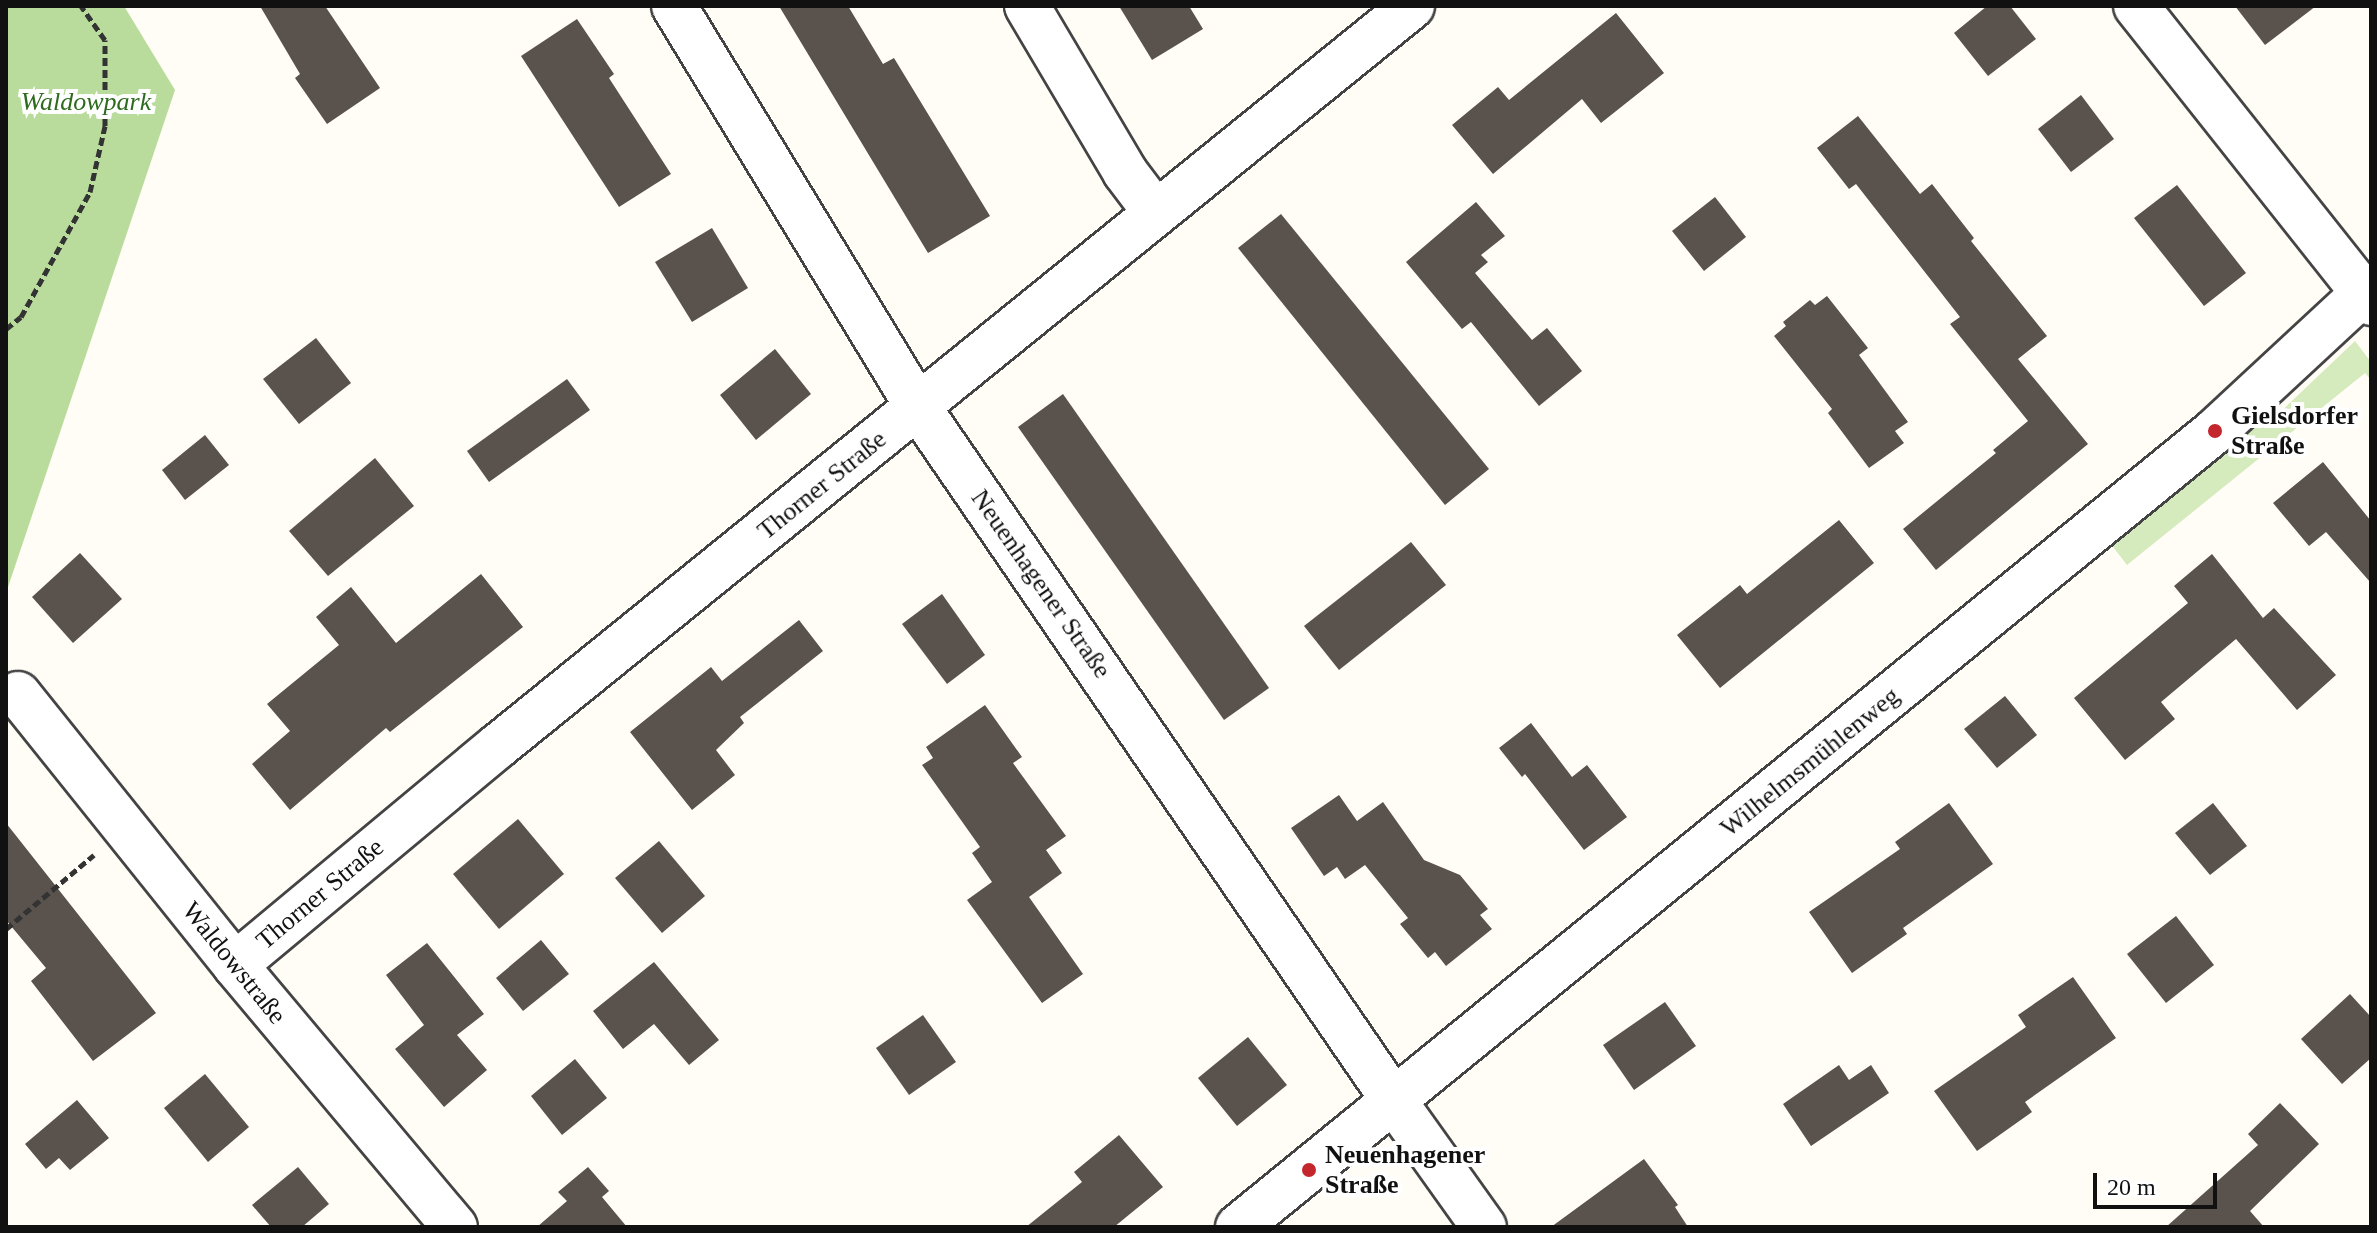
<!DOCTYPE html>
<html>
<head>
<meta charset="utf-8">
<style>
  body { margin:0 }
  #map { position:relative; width:2377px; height:1233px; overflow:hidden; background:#fffdf5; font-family:"Times New Roman",serif }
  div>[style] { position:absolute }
  .green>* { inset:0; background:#d5ebbd }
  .forest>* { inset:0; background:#b9dc9c }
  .building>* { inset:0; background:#5a524d }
  .path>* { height:5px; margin-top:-2.5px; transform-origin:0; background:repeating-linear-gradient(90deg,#333 0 8px,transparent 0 12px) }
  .roads { filter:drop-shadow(2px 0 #444) drop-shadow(-2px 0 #444) drop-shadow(0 2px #444) drop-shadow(0 -2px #444) }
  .minor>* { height:44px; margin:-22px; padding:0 22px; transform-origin:22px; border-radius:22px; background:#fff }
  .dots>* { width:22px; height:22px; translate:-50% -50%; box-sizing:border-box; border:4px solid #fff; border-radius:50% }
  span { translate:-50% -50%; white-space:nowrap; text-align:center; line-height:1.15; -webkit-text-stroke:8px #fff; paint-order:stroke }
  .park-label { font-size:26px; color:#2f6b1f; font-style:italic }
  .poi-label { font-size:26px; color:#111; font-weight:700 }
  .left { translate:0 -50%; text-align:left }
  .street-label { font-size:26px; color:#111 }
  .frame { position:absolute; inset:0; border:8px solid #111; pointer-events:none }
  .scale { position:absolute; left:2093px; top:1173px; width:124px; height:36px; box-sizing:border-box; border:4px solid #111; border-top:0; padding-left:10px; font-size:24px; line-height:28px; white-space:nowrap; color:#111; -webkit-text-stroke:6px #fff; paint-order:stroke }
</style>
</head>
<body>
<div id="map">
  <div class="green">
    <div style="clip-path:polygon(2355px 341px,2371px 362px,2371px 380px,2365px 373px,2127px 565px,2110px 543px,2268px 412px,2274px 418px)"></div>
  </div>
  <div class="forest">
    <div style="clip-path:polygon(6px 6px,124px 6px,175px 90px,6px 593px)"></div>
  </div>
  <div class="building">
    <div style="clip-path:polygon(260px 6px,325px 6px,380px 88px,327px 124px,295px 78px,300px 74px)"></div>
    <div style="clip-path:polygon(779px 6px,848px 6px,883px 64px,894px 58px,990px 216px,928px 253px)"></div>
    <div style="clip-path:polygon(1119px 6px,1189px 6px,1203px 29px,1152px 60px)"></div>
    <div style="clip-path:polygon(1987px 6px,2010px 6px,2036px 39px,1988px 76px,1954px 33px)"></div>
    <div style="clip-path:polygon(2235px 6px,2316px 6px,2265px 45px)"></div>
    <div style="clip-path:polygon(1616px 13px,1664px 73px,1601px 123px,1582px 99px,1493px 174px,1452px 125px,1498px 87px,1509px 100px)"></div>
    <div style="clip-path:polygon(577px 19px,614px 74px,609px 78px,671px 174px,619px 207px,521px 56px)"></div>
    <div style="clip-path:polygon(2081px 95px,2114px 139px,2071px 172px,2038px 129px)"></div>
    <div style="clip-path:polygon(1858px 116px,1920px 194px,1932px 184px,1974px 238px,1971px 241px,2047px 336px,2018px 359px,2088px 444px,1936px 570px,1903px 529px,1996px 453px,1993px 450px,2028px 421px,1950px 324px,1960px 317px,1856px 184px,1849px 189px,1817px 148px)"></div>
    <div style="clip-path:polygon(2177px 185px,2246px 273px,2204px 306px,2134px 218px)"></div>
    <div style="clip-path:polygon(1715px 197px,1746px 237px,1704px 271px,1672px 231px)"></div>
    <div style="clip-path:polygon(1476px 202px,1505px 236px,1481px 255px,1488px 262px,1475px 273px,1532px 340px,1547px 328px,1582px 371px,1539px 406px,1471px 322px,1462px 329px,1406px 262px)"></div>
    <div style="clip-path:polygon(1281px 214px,1489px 469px,1445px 505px,1238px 248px)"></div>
    <div style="clip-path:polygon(712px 228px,748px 288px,692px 322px,655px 262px)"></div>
    <div style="clip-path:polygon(1827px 296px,1868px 348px,1859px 355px,1908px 422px,1895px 431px,1904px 443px,1869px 468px,1828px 413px,1832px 409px,1774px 336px,1786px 326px,1783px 322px,1810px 300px,1815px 305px)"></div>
    <div style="clip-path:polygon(316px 338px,351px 383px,299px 424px,263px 379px)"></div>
    <div style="clip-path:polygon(775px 349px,811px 394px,756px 440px,720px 395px)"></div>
    <div style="clip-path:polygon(567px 379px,590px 410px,489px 482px,467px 451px)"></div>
    <div style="clip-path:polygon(1063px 394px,1269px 688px,1224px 720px,1018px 427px)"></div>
    <div style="clip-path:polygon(205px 435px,229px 465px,185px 500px,162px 470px)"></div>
    <div style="clip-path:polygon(375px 458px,414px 506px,328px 576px,289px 531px)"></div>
    <div style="clip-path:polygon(2323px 462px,2371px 521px,2371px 583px,2326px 532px,2309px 546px,2273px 503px)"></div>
    <div style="clip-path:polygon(1839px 520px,1874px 563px,1720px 688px,1677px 635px,1740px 585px,1747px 594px)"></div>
    <div style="clip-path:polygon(1411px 542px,1446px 585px,1339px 670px,1304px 626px)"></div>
    <div style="clip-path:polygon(80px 553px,122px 599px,73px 643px,32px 597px)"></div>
    <div style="clip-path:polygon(2212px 554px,2263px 618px,2274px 608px,2336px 675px,2297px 710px,2236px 639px,2161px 702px,2175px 719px,2125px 760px,2074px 698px,2188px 603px,2174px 586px)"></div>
    <div style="clip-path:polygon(481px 574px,523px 627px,390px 732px,386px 728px,290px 810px,252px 764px,290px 731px,267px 704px,339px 645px,316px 617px,351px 587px,396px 643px)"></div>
    <div style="clip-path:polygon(942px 594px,985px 655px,947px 684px,902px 624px)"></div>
    <div style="clip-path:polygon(799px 620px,823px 651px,740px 717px,744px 723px,716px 750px,735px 775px,692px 810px,630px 732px,711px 667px,722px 681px)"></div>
    <div style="clip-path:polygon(2005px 696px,2037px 735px,1997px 768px,1964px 729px)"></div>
    <div style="clip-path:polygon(985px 705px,1022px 757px,1013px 763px,1066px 836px,1046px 850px,1062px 873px,1029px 897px,1083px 974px,1042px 1003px,967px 900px,992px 882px,972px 853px,980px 847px,922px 765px,933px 758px,926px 747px)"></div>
    <div style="clip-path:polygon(1531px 723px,1572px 777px,1587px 765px,1627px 817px,1584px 850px,1525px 774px,1522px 777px,1499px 748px)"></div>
    <div style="clip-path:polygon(1339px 795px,1357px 821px,1383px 802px,1424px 860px,1460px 875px,1488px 909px,1480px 915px,1492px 929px,1446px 966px,1435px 952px,1428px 958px,1400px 924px,1408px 918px,1365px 865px,1345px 879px,1337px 867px,1324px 876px,1291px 828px)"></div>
    <div style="clip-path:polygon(1949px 803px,1993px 864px,1903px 928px,1907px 934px,1852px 973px,1809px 912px,1900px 849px,1895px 842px)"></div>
    <div style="clip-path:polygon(2213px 803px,2247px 846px,2210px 875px,2175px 833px)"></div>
    <div style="clip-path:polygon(518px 819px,564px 874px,499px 929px,453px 874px)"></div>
    <div style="clip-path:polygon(6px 823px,156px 1013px,93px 1061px,31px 981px,46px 968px,6px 920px)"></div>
    <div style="clip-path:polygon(659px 841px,705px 896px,662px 933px,615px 878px)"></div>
    <div style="clip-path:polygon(2176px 916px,2214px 965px,2166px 1003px,2127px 954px)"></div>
    <div style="clip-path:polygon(541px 940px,569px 974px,523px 1011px,496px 978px)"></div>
    <div style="clip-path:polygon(427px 943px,484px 1014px,457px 1035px,487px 1070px,444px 1107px,395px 1049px,424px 1025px,386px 975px)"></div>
    <div style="clip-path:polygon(654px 962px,719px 1040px,689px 1065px,654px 1024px,623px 1049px,593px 1011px)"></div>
    <div style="clip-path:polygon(2073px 977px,2116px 1038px,2025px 1102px,2032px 1112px,1977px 1151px,1934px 1091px,2026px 1027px,2018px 1015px)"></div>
    <div style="clip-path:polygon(2350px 994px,2371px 1017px,2371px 1058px,2342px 1084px,2301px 1039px)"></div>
    <div style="clip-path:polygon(1665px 1002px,1696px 1046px,1634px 1090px,1603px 1045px)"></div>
    <div style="clip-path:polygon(923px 1015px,956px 1062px,909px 1095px,876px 1048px)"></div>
    <div style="clip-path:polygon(1248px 1037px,1287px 1085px,1237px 1126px,1198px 1078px)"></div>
    <div style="clip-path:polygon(575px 1059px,607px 1098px,562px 1135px,531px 1096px)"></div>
    <div style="clip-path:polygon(1839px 1065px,1849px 1080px,1871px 1065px,1889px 1093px,1811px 1146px,1783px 1104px)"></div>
    <div style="clip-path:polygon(205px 1074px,249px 1127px,208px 1162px,164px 1108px)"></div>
    <div style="clip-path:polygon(77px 1100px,109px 1138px,70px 1170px,59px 1158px,46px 1169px,25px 1144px)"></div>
    <div style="clip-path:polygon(2280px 1103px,2319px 1144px,2250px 1211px,2264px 1227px,2166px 1227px,2258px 1145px,2248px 1134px)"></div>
    <div style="clip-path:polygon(1119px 1135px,1163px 1187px,1114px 1227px,1026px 1227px,1082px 1182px,1074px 1172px)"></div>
    <div style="clip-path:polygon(1644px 1159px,1678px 1205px,1675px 1207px,1688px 1227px,1551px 1227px)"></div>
    <div style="clip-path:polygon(298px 1167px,329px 1204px,302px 1227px,271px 1227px,252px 1205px)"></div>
    <div style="clip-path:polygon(588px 1167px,609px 1191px,602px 1197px,627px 1227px,537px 1227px,567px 1201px,558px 1192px)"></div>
  </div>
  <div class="path">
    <div style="left:6px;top:329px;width:19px;rotate:-39deg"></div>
    <div style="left:21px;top:317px;width:143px;rotate:-61.1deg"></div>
    <div style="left:90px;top:192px;width:68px;rotate:-77.2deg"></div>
    <div style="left:105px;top:126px;width:86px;rotate:-90deg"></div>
    <div style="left:105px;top:40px;width:42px;rotate:-125.2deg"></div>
    <div style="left:6px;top:929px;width:115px;rotate:-40.1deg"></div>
  </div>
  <div class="roads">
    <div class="minor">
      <div style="left:674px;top:6px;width:469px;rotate:58.7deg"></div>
      <div style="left:918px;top:407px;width:842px;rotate:55.55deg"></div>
      <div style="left:1394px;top:1101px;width:155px;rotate:54.5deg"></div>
      <div style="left:1027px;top:6px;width:193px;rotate:59.4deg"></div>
      <div style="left:1125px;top:172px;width:51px;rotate:52.9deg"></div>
      <div style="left:2136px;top:6px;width:379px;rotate:51.6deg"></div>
      <div style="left:18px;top:694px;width:347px;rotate:51.3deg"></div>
      <div style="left:235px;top:965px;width:342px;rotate:50deg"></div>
      <div style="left:235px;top:965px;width:342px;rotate:-39.8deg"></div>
      <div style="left:498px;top:746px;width:1176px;rotate:-38.99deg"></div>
      <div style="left:1238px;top:1227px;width:1260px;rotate:-39.17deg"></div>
      <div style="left:2215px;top:431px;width:213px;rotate:-42.9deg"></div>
    </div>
  </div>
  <div class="dots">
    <div style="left:2215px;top:431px;background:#c4262e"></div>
    <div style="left:1309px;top:1170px;background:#c4262e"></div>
  </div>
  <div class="park-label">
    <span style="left:86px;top:102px">Waldowpark</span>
  </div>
  <div class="poi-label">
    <span class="left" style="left:2231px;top:431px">Gielsdorfer<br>Straße</span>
    <span class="left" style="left:1325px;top:1170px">Neuenhagener<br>Straße</span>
  </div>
  <div class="street-label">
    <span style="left:822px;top:485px;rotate:-39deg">Thorner Straße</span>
    <span style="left:1041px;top:584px;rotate:55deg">Neuenhagener Straße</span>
    <span style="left:1810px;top:762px;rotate:-39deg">Wilhelmsmühlenweg</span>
    <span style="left:320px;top:894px;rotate:-40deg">Thorner Straße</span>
    <span style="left:234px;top:963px;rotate:51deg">Waldowstraße</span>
  </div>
  <div class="frame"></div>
  <div class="scale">20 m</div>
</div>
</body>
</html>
